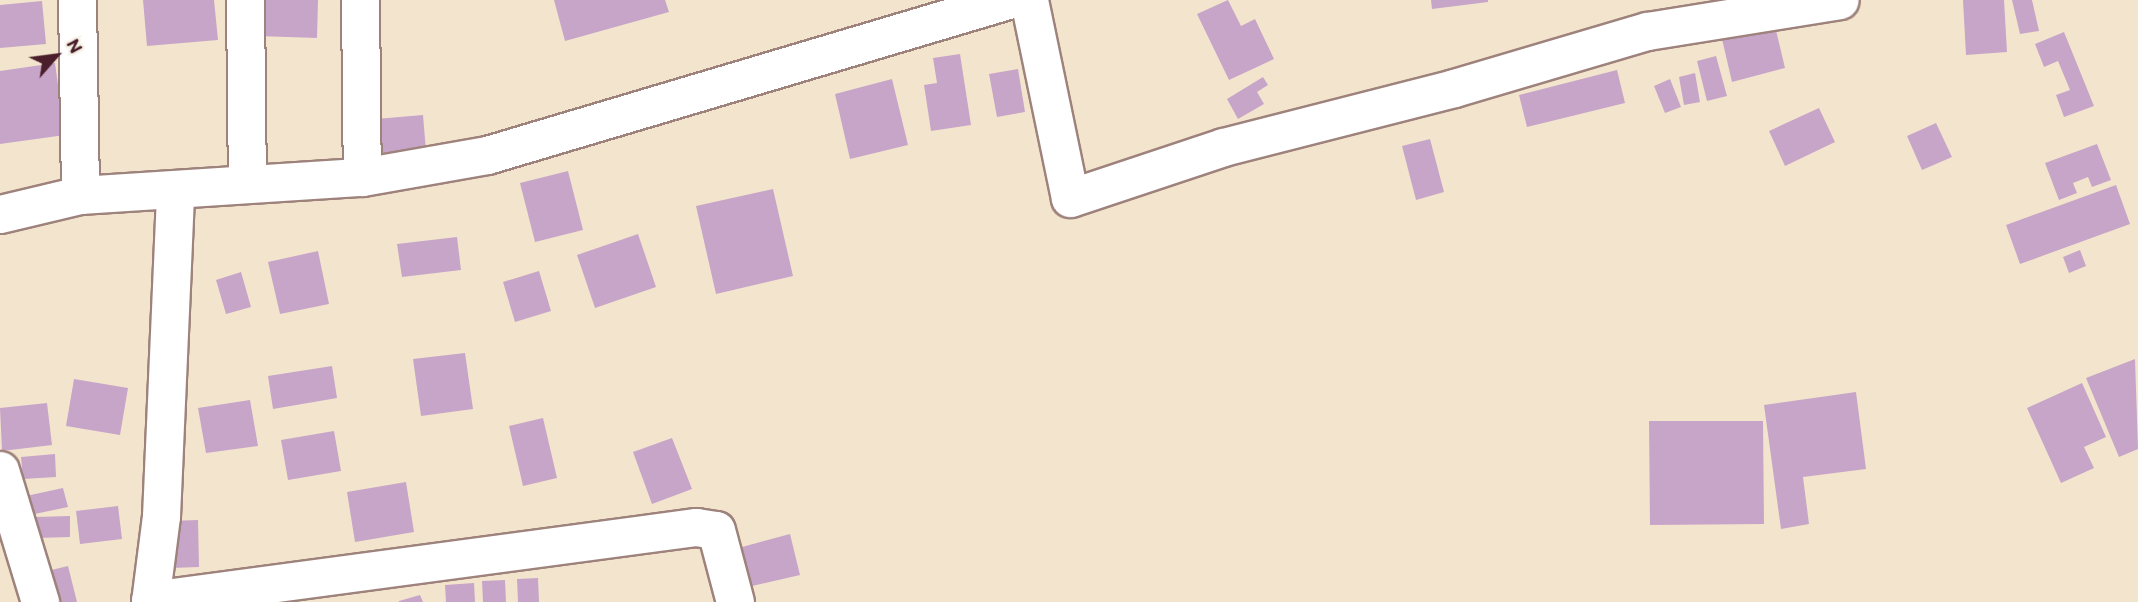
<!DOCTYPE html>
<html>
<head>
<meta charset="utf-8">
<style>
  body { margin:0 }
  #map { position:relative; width:2138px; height:602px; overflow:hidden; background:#f3e5cd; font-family:Itim,sans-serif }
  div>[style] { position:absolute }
  .building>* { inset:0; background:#c7a5c8 }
  .roads { filter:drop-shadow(2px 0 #9e827c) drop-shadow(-2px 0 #9e827c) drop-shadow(0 2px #9e827c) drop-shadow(0 -2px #9e827c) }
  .street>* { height:37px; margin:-18.5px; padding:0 18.5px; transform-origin:18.5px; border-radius:18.5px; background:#fff }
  span { translate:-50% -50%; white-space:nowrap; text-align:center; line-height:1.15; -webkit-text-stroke:5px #f7f3e8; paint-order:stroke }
  .north { position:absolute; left:21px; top:21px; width:70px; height:70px; -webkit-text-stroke:5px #f7f3e8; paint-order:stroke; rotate:62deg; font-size:19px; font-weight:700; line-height:28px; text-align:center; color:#4a1f2b }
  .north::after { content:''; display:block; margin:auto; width:24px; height:32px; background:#4a1f2b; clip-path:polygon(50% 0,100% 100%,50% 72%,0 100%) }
</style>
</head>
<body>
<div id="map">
  <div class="building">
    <div style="clip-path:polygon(143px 0,214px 0,218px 40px,147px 46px)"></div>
    <div style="clip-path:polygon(258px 0,318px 0,317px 38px,257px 36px)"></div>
    <div style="clip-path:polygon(554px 0,665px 0,669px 12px,565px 41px)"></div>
    <div style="clip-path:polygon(1228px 0,1241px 26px,1255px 19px,1274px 59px,1229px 80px,1197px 14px)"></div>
    <div style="clip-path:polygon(1431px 0,1488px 0,1488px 2px,1432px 9px)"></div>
    <div style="clip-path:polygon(1963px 0,2004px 0,2007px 52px,1966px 55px)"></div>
    <div style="clip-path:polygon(2012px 0,2032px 0,2039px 31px,2020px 34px)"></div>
    <div style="clip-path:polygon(42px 1px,46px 44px,0 48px,0 5px)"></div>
    <div style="clip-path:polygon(1775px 26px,1785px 68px,1732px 82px,1722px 39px)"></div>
    <div style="clip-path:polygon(2064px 32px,2094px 106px,2064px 117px,2056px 95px,2070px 90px,2058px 61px,2044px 67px,2035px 44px)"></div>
    <div style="clip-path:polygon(960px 54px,971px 125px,931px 131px,924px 85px,937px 83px,933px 58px)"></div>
    <div style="clip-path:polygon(1716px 56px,1727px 96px,1707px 101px,1697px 61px)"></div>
    <div style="clip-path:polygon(55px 63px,65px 135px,0 144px,0 71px)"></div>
    <div style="clip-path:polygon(1018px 69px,1025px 112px,997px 117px,989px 74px)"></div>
    <div style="clip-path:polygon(1617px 70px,1625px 103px,1527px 127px,1519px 95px)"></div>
    <div style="clip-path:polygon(1695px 73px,1700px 102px,1684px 105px,1679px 77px)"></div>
    <div style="clip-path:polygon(1263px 77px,1268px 85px,1257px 92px,1264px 104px,1238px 119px,1227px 99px)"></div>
    <div style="clip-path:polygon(892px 79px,908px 145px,850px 159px,835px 94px)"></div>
    <div style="clip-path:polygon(1670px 79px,1681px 107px,1665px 113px,1654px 86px)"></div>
    <div style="clip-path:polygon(1819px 108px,1835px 142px,1785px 166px,1769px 131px)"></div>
    <div style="clip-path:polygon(423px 115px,426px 151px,380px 156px,376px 119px)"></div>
    <div style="clip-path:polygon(1936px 123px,1952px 157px,1922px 170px,1907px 136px)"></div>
    <div style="clip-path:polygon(1430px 139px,1444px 192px,1416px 200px,1402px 146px)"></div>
    <div style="clip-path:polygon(2097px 144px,2111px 180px,2092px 187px,2088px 177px,2073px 183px,2077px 193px,2059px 200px,2045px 163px)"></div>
    <div style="clip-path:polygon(568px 171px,583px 230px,535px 242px,520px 183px)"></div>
    <div style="clip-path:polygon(2116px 185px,2130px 224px,2020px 264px,2006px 225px)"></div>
    <div style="clip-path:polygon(773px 189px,793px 276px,716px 294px,696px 206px)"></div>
    <div style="clip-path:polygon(638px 234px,656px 287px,595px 308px,577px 255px)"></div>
    <div style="clip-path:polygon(457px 237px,461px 270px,402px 277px,397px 244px)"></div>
    <div style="clip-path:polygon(2080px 250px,2086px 266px,2069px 273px,2063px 257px)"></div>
    <div style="clip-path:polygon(318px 251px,329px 304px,280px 314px,268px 262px)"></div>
    <div style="clip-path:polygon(539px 271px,551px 311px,515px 322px,503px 282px)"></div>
    <div style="clip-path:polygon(241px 272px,251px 307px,226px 314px,216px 280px)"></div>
    <div style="clip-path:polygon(465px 353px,473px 409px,421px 416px,413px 359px)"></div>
    <div style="clip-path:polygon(2135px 359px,2138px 449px,2119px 457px,2086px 378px)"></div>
    <div style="clip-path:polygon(332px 366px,337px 398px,273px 409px,268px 376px)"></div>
    <div style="clip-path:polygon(74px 379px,128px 388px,120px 435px,66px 426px)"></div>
    <div style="clip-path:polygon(2082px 383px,2106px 437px,2084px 447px,2094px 468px,2061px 483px,2027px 408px)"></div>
    <div style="clip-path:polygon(1856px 392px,1866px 469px,1803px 477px,1809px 524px,1781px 529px,1764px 405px)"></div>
    <div style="clip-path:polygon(250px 400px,258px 446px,206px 453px,198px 408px)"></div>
    <div style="clip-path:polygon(47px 403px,52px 445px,2px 451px,0 408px)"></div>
    <div style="clip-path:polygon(543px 418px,557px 478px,523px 486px,509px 426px)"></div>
    <div style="clip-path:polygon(1649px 421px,1763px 421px,1764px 524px,1650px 525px)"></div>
    <div style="clip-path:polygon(334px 431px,341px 471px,288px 480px,281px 440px)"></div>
    <div style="clip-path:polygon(672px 438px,692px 489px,652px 504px,633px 452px)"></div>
    <div style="clip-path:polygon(55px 454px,56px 477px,23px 479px,21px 457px)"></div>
    <div style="clip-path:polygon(406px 482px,414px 532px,355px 542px,347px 492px)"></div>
    <div style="clip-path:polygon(63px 488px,68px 507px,30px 515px,26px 496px)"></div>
    <div style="clip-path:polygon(118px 506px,122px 539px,80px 544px,76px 511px)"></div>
    <div style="clip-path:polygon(70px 516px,70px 537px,36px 538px,35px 517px)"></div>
    <div style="clip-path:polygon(198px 520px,199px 567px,171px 568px,170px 521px)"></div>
    <div style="clip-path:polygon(790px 534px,800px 575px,752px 586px,742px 547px)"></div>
    <div style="clip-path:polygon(68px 566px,77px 602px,50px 602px,43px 572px)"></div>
    <div style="clip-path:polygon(538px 578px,539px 602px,518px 602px,517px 579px)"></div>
    <div style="clip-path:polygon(505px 580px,506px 602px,483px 602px,482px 581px)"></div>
    <div style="clip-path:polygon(474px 583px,475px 602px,446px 602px,445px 585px)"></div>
    <div style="clip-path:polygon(420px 595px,423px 602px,399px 602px,399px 601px)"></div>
  </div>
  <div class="roads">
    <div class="street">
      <div style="left:77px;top:0;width:195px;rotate:89.1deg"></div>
      <div style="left:245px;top:0;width:182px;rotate:89.4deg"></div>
      <div style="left:360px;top:0;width:177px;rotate:89.4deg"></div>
      <div style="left:1029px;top:0;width:202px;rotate:78.3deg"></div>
      <div style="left:1070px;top:198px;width:161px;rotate:-18.4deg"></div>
      <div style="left:1223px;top:147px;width:238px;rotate:-14.3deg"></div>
      <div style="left:1454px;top:88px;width:201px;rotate:-16.5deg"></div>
      <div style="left:1647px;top:31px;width:195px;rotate:-9.1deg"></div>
      <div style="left:0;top:214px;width:82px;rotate:-13.4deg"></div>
      <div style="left:80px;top:195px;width:283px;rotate:-3.7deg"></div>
      <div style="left:362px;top:177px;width:127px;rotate:-10deg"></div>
      <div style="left:487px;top:155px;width:544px;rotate:-16.57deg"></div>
      <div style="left:0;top:470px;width:138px;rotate:73.1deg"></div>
      <div style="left:150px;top:600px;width:551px;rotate:-7.62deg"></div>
      <div style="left:696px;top:527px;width:20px;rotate:9deg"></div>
      <div style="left:716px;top:530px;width:74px;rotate:75.2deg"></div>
      <div style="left:150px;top:602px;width:87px;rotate:-82.7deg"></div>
      <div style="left:161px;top:516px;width:324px;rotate:-87.5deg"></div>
    </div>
  </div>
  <div class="north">N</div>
</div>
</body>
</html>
